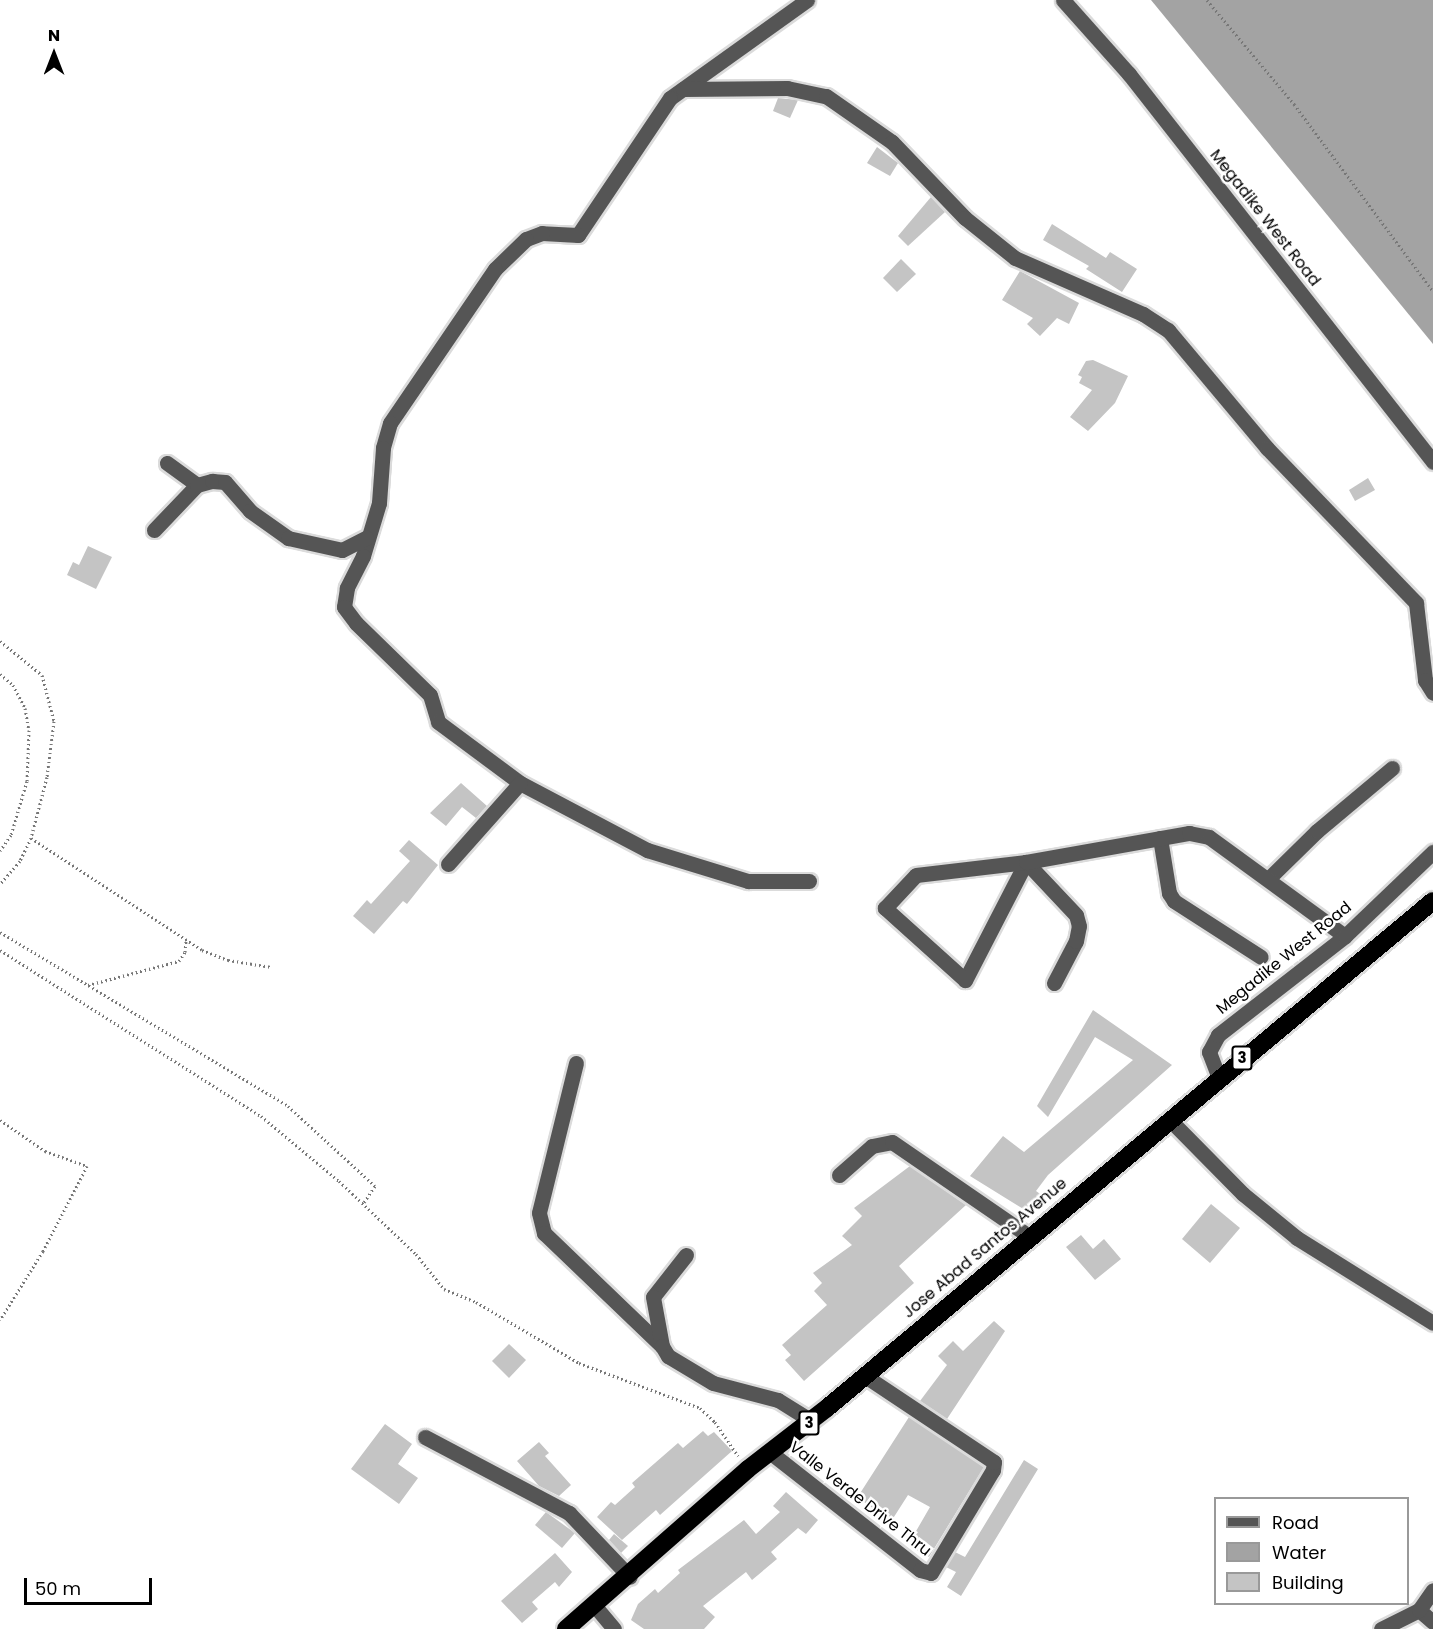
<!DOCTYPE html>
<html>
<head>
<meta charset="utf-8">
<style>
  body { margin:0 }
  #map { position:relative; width:1433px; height:1629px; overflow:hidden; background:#fff; font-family:Poppins,sans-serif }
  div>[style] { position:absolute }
  .water>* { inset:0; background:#a3a3a3 }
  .building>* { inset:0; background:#c4c4c4 }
  .path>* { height:3px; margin-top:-1.5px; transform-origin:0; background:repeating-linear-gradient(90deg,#777 0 1.5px,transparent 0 4.5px) }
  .roads { filter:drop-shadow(2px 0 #dbdbdb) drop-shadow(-2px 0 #dbdbdb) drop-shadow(0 2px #dbdbdb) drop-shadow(0 -2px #dbdbdb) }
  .minor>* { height:15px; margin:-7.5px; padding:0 7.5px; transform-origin:7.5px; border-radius:7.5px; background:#555 }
  .highway>* { height:18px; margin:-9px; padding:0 9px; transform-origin:9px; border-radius:9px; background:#000 }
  span { translate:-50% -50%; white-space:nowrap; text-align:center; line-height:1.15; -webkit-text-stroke:5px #fff; paint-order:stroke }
  .shield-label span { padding:2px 4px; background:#fff; border:2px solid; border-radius:4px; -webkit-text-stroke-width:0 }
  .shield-label { font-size:15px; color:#000; font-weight:700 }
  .street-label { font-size:16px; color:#000 }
  .legend { position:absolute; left:1214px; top:1497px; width:195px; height:108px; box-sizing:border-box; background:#fff; border:2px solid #999; margin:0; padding:8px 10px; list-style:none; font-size:18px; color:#000 }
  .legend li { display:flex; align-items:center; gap:12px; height:30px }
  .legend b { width:30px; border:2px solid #999 }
  .north { position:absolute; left:24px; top:24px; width:60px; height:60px; -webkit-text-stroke:4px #fff; paint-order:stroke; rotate:0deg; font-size:16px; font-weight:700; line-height:24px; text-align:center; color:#000 }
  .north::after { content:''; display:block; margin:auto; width:21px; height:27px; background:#000; clip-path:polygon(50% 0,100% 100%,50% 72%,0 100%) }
  .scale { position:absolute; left:24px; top:1578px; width:128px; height:27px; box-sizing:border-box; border:3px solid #000; border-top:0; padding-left:8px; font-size:18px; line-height:21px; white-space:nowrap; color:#000; -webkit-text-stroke:4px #fff; paint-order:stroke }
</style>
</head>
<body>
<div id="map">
  <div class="water">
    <div style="clip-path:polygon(1151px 0,1433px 0,1433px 344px)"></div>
  </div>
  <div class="building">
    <div style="clip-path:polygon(778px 98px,798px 100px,790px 118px,773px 111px)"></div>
    <div style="clip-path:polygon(877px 147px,898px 163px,890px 176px,867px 163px)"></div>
    <div style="clip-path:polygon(931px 197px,945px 212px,908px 246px,898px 236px)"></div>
    <div style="clip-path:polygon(1052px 224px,1106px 258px,1110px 252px,1137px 269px,1122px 292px,1086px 269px,1089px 266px,1043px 240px)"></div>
    <div style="clip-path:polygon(901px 259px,916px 274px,897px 292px,883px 278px)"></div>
    <div style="clip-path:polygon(1020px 271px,1079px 303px,1069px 324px,1057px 318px,1040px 336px,1027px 324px,1033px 318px,1002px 300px)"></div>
    <div style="clip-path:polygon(1093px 360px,1128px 376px,1115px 403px,1088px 431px,1070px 417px,1092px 390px,1079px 383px,1082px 377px,1078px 375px,1086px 361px)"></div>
    <div style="clip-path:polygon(1368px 478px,1375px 490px,1355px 501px,1349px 490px)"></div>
    <div style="clip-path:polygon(88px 546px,112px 557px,96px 589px,67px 575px,73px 562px,79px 565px)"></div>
    <div style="clip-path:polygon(461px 783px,487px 806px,476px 818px,462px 807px,446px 826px,430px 813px)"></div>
    <div style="clip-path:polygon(409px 840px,438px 865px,407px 904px,403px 901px,374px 934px,353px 916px,367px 900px,371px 904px,410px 861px,399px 851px)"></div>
    <div style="clip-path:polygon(1093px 1010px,1172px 1065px,1048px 1175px,1036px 1191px,1043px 1196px,1025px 1210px,970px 1176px,1003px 1136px,1024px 1152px,1133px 1060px,1095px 1037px,1048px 1117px,1037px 1106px)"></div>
    <div style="clip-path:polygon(910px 1166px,966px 1205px,899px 1266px,914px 1283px,804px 1381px,785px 1360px,791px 1355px,782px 1345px,827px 1305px,814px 1291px,822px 1283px,813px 1273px,852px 1245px,842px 1236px,862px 1216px,854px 1208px)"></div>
    <div style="clip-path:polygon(1211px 1204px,1240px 1228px,1210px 1263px,1182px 1239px)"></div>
    <div style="clip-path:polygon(1081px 1235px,1093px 1249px,1104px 1239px,1121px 1259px,1095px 1280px,1066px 1247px)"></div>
    <div style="clip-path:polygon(994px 1321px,1005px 1331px,947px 1419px,920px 1401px,947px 1365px,938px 1356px,953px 1341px,963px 1351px)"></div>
    <div style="clip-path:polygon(509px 1344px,526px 1360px,509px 1378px,492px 1361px)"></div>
    <div style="clip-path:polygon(909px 1417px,984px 1467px,929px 1557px,908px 1545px,930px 1507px,908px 1495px,892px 1520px,857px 1498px)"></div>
    <div style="clip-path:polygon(385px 1424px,412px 1444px,398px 1464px,418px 1478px,399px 1504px,351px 1469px)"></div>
    <div style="clip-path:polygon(703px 1431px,708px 1436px,714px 1432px,732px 1451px,660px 1515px,656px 1510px,622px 1540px,597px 1517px,611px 1502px,615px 1505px,635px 1487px,632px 1483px,678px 1443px,683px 1448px)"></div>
    <div style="clip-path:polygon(539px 1442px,549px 1453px,545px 1456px,571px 1485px,559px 1496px,539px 1486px,517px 1461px)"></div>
    <div style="clip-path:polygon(1024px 1460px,1038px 1469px,961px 1596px,947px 1587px,956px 1572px,946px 1567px,955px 1552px,965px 1557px)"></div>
    <div style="clip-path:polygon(786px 1492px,818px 1520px,806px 1534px,798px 1528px,771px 1552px,777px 1559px,752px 1580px,746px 1572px,703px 1606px,715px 1617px,704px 1629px,644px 1629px,631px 1620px,638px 1604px,655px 1589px,658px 1593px,680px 1573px,678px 1570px,744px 1520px,756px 1534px,780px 1512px,773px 1506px)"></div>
    <div style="clip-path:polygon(546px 1512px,575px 1533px,562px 1548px,535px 1525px)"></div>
    <div style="clip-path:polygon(614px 1534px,628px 1546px,621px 1553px,609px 1540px)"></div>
    <div style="clip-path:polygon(555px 1553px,572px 1572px,559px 1587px,555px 1582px,532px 1602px,538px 1609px,522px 1623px,501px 1601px)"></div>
  </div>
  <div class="path">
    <div style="left:1207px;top:0;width:136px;rotate:50.1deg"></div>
    <div style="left:1294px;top:104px;width:233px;rotate:53.4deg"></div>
    <div style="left:0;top:641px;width:54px;rotate:39deg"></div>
    <div style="left:42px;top:675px;width:48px;rotate:75.4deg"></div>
    <div style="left:54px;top:721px;width:56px;rotate:97.1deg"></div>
    <div style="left:47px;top:777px;width:63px;rotate:104.7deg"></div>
    <div style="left:31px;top:838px;width:25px;rotate:116deg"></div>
    <div style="left:20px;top:861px;width:30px;rotate:131deg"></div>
    <div style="left:0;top:674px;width:17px;rotate:40deg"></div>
    <div style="left:13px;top:685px;width:26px;rotate:62deg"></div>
    <div style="left:25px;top:708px;width:22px;rotate:80deg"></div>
    <div style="left:29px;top:730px;width:51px;rotate:92.2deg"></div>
    <div style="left:27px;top:781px;width:56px;rotate:106.5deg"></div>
    <div style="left:11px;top:835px;width:19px;rotate:125deg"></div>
    <div style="left:31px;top:838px;width:204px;rotate:33.2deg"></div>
    <div style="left:202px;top:950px;width:28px;rotate:21deg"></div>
    <div style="left:228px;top:960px;width:44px;rotate:9.2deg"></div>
    <div style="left:0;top:932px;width:336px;rotate:31.1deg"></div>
    <div style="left:288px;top:1106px;width:118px;rotate:42.6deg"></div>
    <div style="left:375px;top:1186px;width:22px;rotate:124deg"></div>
    <div style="left:0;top:950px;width:309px;rotate:32.5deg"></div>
    <div style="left:261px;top:1116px;width:102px;rotate:39.8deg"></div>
    <div style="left:339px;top:1181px;width:106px;rotate:43.5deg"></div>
    <div style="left:416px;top:1254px;width:45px;rotate:51.3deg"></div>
    <div style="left:444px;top:1289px;width:35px;rotate:22deg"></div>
    <div style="left:476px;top:1302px;width:120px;rotate:30.6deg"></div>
    <div style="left:579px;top:1363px;width:129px;rotate:20.4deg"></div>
    <div style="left:700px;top:1408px;width:21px;rotate:43deg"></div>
    <div style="left:715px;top:1422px;width:41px;rotate:55.9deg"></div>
    <div style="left:88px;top:985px;width:94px;rotate:-14.8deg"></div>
    <div style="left:179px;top:961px;width:11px;rotate:-56deg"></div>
    <div style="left:185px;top:952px;width:12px;rotate:-85deg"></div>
    <div style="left:0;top:1120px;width:55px;rotate:34.6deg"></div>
    <div style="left:45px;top:1151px;width:45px;rotate:19.7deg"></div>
    <div style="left:87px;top:1166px;width:96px;rotate:117.4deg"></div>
    <div style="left:43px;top:1251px;width:81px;rotate:121.9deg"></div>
  </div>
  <div class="roads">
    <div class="minor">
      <div style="left:807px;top:0;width:168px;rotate:144.4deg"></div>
      <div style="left:670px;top:98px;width:165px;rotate:123.9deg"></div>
      <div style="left:578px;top:235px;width:36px;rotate:-177deg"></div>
      <div style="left:542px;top:233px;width:17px;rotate:159deg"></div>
      <div style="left:526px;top:239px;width:43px;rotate:135.9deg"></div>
      <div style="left:495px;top:269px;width:186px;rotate:124.3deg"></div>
      <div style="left:390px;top:423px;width:26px;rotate:106deg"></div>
      <div style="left:383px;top:448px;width:55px;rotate:94.2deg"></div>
      <div style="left:379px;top:503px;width:55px;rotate:106.8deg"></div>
      <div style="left:363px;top:556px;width:36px;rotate:117deg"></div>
      <div style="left:347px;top:588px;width:19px;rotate:99deg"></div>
      <div style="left:344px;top:607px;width:20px;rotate:53deg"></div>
      <div style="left:356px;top:623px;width:103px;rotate:44.2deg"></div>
      <div style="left:430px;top:695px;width:28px;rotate:73deg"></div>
      <div style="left:438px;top:722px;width:102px;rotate:36.6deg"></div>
      <div style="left:520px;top:783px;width:144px;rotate:27.8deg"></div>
      <div style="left:647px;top:850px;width:106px;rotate:17.1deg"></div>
      <div style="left:748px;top:881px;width:61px"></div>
      <div style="left:1063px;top:0;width:99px;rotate:48.3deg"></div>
      <div style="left:1129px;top:74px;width:493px;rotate:51.9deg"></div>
      <div style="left:683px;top:89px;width:104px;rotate:-0.6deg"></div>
      <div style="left:787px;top:88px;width:40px;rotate:12deg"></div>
      <div style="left:826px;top:96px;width:80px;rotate:34.9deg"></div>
      <div style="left:892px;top:142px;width:105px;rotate:46.2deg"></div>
      <div style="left:965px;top:218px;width:64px;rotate:38.7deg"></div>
      <div style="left:1015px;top:258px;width:140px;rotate:23.6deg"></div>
      <div style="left:1143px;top:314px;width:30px;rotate:33deg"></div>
      <div style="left:1168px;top:330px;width:154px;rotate:50deg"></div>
      <div style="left:1267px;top:448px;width:215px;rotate:46.1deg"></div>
      <div style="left:1416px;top:603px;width:78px;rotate:83.3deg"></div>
      <div style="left:1425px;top:680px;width:15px;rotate:58deg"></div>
      <div style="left:167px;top:463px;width:37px;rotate:36deg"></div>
      <div style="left:154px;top:530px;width:62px;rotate:-46.3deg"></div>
      <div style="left:197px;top:485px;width:16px;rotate:-15deg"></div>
      <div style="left:212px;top:481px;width:13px;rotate:4deg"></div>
      <div style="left:225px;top:482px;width:38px;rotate:49deg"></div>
      <div style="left:250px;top:511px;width:47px;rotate:35.4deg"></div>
      <div style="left:288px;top:538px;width:55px;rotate:12.5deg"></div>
      <div style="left:342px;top:550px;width:27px;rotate:-27deg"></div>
      <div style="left:1160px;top:838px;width:56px;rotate:80.7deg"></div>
      <div style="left:1169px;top:893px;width:9px;rotate:58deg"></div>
      <div style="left:1174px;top:901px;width:103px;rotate:32.8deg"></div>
      <div style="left:448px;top:864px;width:108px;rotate:-48.4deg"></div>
      <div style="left:1268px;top:879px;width:69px;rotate:-44.4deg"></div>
      <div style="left:1317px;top:831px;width:98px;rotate:-40deg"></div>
      <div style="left:1054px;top:983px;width:47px;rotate:-62.4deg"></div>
      <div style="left:1076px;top:941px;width:15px;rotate:-79deg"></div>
      <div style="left:1079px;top:926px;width:11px;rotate:-105deg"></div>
      <div style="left:1076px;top:915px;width:73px;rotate:-133.3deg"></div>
      <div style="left:1026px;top:862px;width:133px;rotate:117.3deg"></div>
      <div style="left:965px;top:980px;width:108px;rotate:-138deg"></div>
      <div style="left:885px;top:908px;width:45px;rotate:-46.8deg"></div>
      <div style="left:916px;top:875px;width:111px;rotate:-6.7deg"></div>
      <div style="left:1026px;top:862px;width:166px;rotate:-10.1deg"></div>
      <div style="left:1189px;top:833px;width:20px;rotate:11deg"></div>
      <div style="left:1209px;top:837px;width:168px;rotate:36.1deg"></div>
      <div style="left:576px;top:1063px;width:154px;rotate:103.9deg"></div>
      <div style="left:539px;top:1213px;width:21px;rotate:76deg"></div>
      <div style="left:544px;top:1233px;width:163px;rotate:43.8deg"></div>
      <div style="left:1219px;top:1078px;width:28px;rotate:-111deg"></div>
      <div style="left:1209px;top:1052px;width:19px;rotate:-62deg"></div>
      <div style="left:1218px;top:1035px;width:161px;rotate:-37.9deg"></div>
      <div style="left:1345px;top:936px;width:122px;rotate:-43.7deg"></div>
      <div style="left:1169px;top:1119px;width:105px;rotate:45.4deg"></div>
      <div style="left:1243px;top:1194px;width:70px;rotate:39.2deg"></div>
      <div style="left:1297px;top:1238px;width:160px;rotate:32deg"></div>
      <div style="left:839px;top:1175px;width:44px;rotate:-41.3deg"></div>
      <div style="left:872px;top:1146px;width:20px;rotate:-11deg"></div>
      <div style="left:892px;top:1142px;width:168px;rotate:34.5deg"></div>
      <div style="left:686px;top:1255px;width:53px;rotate:128.2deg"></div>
      <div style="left:653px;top:1297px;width:50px;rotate:79.6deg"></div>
      <div style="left:662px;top:1346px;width:12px;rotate:59deg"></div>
      <div style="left:668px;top:1356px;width:52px;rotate:31deg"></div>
      <div style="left:713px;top:1383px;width:67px;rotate:14.7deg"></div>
      <div style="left:778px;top:1400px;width:39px;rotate:32deg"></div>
      <div style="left:425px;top:1437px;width:163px;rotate:27.8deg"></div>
      <div style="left:569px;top:1513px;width:88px;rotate:46.4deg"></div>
      <div style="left:771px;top:1453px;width:189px;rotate:38.1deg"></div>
      <div style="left:920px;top:1570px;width:11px;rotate:15deg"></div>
      <div style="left:931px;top:1573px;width:120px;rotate:-59deg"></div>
      <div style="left:993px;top:1470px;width:8px;rotate:-83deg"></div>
      <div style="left:994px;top:1462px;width:155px;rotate:-146.3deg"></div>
      <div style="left:594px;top:1605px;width:31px;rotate:50deg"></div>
      <div style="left:1419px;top:1610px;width:18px;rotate:41deg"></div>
      <div style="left:1381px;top:1629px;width:42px;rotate:-26.6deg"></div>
      <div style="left:1419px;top:1610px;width:24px;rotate:-55deg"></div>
    </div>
    <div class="highway">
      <div style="left:566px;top:1629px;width:242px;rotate:-41.3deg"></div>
      <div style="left:748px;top:1469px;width:100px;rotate:-37.7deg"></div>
      <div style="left:827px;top:1408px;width:790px;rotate:-39.92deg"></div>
    </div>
  </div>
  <div class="shield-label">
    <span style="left:1242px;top:1058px">3</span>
    <span style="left:809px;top:1423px">3</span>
  </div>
  <div class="street-label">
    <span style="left:1265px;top:218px;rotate:52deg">Megadike West Road</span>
    <span style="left:1284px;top:958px;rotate:-39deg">Megadike West Road</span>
    <span style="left:985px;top:1248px;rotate:-40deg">Jose Abad Santos Avenue</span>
    <span style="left:860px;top:1499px;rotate:38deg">Valle Verde Drive Thru</span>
  </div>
  <ul class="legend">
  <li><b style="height:8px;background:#555"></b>Road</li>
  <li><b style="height:16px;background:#a3a3a3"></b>Water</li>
  <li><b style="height:16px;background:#c4c4c4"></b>Building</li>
  </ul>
  <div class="north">N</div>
  <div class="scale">50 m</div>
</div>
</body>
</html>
